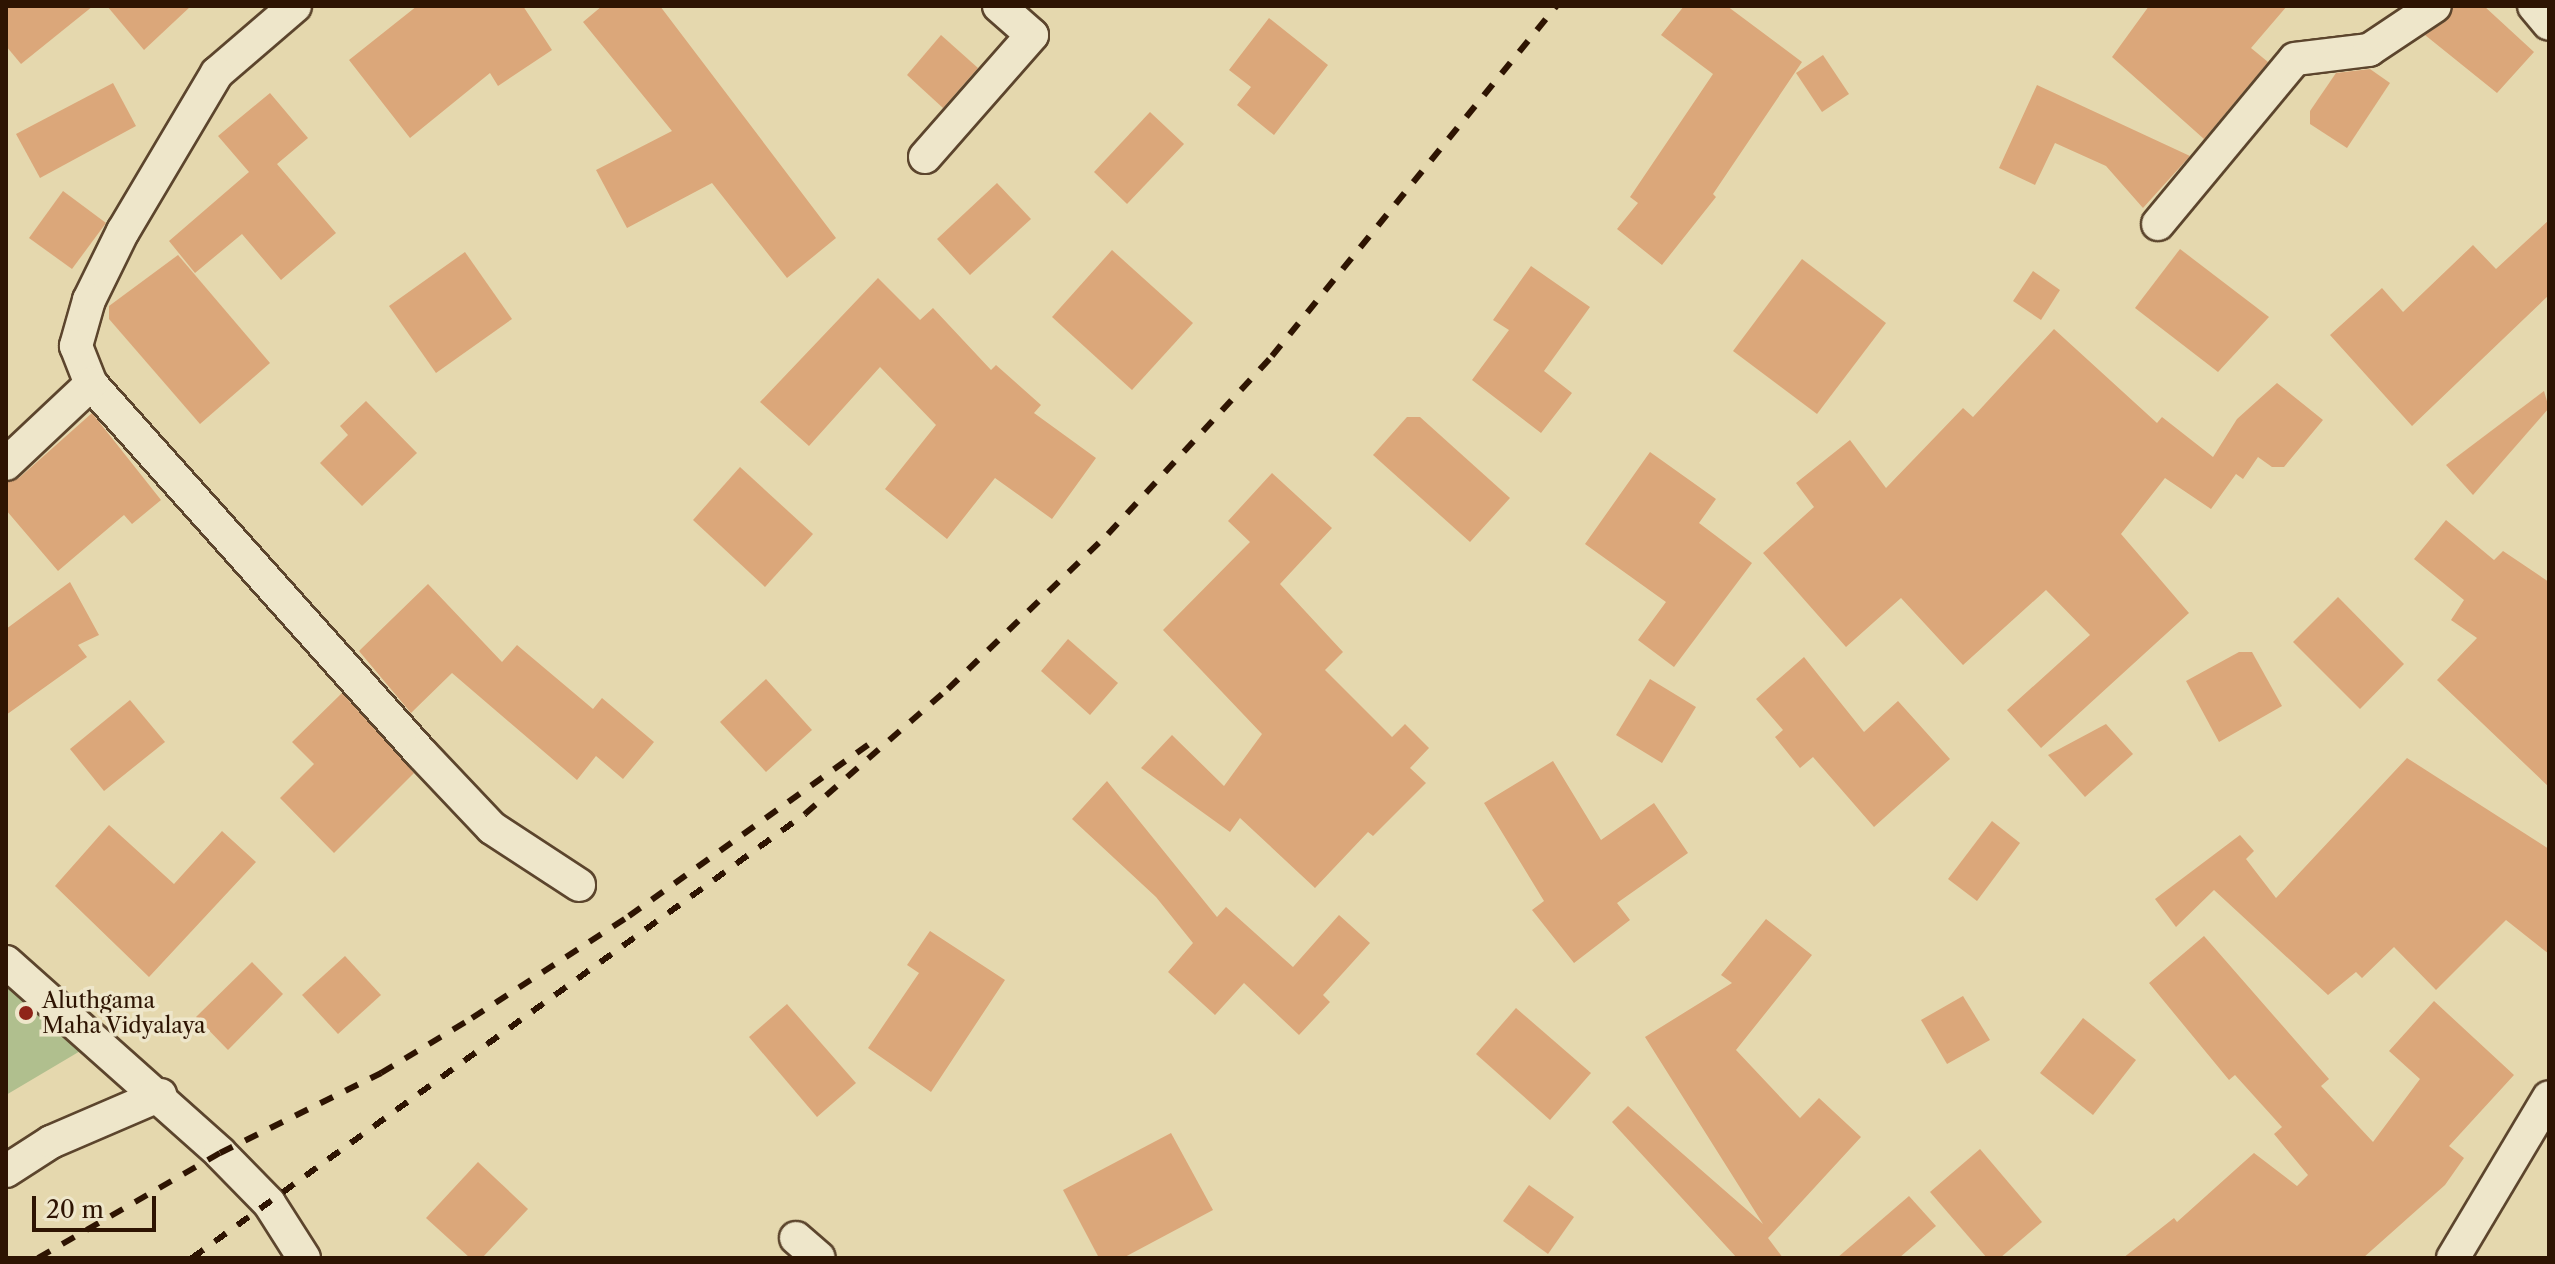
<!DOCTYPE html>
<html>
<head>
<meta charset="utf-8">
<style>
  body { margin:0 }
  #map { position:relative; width:2555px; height:1264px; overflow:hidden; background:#e5d8ae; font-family:"Libre Caslon Text",serif }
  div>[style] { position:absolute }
  .green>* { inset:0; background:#b0bf8e }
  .building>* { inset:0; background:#dba77a }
  .roads { filter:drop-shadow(2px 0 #5c452d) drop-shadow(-2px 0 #5c452d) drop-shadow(0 2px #5c452d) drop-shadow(0 -2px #5c452d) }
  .minor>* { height:32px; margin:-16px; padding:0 16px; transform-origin:16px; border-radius:16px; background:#eee6ca }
  .rail>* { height:6px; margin-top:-3px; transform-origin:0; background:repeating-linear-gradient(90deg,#2e1402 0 14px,transparent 0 28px) }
  .dots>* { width:22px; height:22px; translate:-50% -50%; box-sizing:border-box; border:4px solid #eee6ca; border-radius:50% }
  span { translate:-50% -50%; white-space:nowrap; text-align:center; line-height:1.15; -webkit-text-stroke:7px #eee6ca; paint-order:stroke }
  .poi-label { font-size:22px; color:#2e1402 }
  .left { translate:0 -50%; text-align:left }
  .frame { position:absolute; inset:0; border:8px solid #2e1402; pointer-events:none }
  .scale { position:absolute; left:32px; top:1196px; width:124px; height:36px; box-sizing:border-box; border:4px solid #2e1402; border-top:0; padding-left:10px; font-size:24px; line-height:28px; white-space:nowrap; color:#2e1402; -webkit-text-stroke:6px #eee6ca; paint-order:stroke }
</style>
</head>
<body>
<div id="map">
  <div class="green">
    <div style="clip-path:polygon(6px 978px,87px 1047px,6px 1095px)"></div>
  </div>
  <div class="building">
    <div style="clip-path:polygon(6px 6px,93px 6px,21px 64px,6px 46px)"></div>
    <div style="clip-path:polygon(107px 6px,191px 6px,144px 50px)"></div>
    <div style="clip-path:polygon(417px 6px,523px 6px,552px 50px,498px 86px,490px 73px,410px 138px,349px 60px)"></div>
    <div style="clip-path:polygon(602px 6px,660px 6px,836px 238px,787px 278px,712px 183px,627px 228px,596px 170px,672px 131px,583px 22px)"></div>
    <div style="clip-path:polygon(1684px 6px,1727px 6px,1802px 62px,1713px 194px,1716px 197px,1662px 265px,1617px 229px,1638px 203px,1630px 197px,1713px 74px,1661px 35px)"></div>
    <div style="clip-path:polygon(2149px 6px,2287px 6px,2251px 48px,2268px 62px,2204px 139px,2112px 57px)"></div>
    <div style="clip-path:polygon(2454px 6px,2484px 6px,2534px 52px,2497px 93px,2425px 35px,2446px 21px)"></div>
    <div style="clip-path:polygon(1269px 18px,1328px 65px,1274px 135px,1237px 105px,1251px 87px,1229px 70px)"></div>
    <div style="clip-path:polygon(941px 35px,978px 68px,943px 108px,907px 75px)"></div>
    <div style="clip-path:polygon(1823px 55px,1849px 94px,1822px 112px,1796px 73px)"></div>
    <div style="clip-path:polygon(2370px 69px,2390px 83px,2347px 148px,2310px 124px,2310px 111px,2336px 73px)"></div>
    <div style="clip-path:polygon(113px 83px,136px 126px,40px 178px,16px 134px)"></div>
    <div style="clip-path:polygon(2037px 85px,2190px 156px,2143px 208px,2106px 166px,2055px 143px,2035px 185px,1999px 168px)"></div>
    <div style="clip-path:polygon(270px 93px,308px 138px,277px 164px,336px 233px,281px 280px,242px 234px,195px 273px,169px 241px,249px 172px,218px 136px)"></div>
    <div style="clip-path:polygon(1150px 112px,1184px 144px,1127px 204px,1094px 172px)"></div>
    <div style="clip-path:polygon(997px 183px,1031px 219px,970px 275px,937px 239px)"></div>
    <div style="clip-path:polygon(63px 191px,106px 223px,72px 269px,29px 238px)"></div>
    <div style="clip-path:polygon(2549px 220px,2549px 295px,2412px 426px,2330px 335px,2382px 288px,2403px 312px,2473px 245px,2496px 269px)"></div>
    <div style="clip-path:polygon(2180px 249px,2269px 317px,2218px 372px,2135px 308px)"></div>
    <div style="clip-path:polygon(1112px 250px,1193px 323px,1132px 390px,1052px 317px)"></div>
    <div style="clip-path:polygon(465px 252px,512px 319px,436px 373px,389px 306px)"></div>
    <div style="clip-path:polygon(178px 255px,270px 363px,200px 424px,109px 319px,109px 306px)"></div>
    <div style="clip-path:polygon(1802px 259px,1886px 323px,1817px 414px,1733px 351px)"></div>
    <div style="clip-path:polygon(1531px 266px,1590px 307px,1544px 371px,1572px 393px,1541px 433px,1472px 380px,1509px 330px,1493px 320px)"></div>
    <div style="clip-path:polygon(2033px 271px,2060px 290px,2041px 320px,2013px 301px)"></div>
    <div style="clip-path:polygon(878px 278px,920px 320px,933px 308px,991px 370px,996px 365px,1041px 405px,1034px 413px,1096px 458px,1052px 519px,995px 478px,947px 539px,885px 489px,936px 425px,880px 367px,809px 446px,760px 402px)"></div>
    <div style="clip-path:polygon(2054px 329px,2157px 423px,2162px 417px,2213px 457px,2237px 419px,2277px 383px,2323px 420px,2284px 467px,2272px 467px,2258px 457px,2243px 479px,2236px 474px,2211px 509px,2165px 478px,2121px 534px,2189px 613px,2041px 748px,2007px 710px,2090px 635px,2046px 590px,1963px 665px,1901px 598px,1846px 647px,1763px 553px,1814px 507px,1796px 483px,1850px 440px,1886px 488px,1963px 408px,1973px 417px)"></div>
    <div style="clip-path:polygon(2544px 391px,2549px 408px,2473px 495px,2446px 465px)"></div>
    <div style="clip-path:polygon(366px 401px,417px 453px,362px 506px,320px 463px,348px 435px,340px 426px)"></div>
    <div style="clip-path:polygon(92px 413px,161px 500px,132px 524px,124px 515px,58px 571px,6px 510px,6px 482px,19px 478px)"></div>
    <div style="clip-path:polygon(1407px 417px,1420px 417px,1510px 498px,1470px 542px,1373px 455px)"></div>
    <div style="clip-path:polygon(1650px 452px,1716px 499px,1699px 523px,1752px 563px,1674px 667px,1638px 640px,1666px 602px,1585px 544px)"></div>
    <div style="clip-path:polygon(740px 467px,813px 534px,765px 587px,693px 520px)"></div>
    <div style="clip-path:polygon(1272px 473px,1332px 528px,1280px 584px,1343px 652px,1325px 670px,1392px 737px,1405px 724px,1429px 748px,1410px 768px,1426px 783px,1373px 836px,1368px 832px,1315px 888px,1240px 818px,1230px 832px,1141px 768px,1172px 735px,1224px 786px,1262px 734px,1163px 630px,1250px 542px,1228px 521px)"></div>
    <div style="clip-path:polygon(2446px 520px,2494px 560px,2503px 551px,2549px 582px,2549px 787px,2437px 680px,2477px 638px,2451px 620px,2464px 600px,2414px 559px)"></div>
    <div style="clip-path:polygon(70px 582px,99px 635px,78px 645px,87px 657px,6px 715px,6px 629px)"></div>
    <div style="clip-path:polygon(428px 584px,502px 662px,517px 645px,593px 709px,602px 698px,654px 742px,623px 779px,596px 756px,577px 780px,452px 673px,411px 713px,359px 651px)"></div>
    <div style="clip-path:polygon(2338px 597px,2404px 664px,2360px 709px,2293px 642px)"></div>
    <div style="clip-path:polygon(1068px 639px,1118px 683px,1090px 715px,1041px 671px)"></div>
    <div style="clip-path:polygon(2239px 652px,2252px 652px,2282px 706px,2219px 742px,2186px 681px)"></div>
    <div style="clip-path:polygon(1804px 657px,1864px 732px,1898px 701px,1950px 759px,1874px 827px,1813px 757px,1800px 768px,1775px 737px,1783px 730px,1756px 699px)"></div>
    <div style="clip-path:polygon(766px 679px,812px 730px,766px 772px,720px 722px)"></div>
    <div style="clip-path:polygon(1650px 679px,1696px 707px,1662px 763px,1616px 735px)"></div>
    <div style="clip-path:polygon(342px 693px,414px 773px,334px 853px,280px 798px,314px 764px,292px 742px)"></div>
    <div style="clip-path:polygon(130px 700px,165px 742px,104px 791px,70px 749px)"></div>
    <div style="clip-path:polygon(2106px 724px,2133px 754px,2085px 797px,2048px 755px)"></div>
    <div style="clip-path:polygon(2407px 758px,2549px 849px,2549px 954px,2506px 920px,2436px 990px,2394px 947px,2362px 978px,2356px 972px,2328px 995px,2214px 890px,2176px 927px,2155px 899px,2240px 835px,2254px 851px,2246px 859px,2276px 898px)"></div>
    <div style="clip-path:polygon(1553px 761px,1601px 840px,1654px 803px,1688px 853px,1617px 903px,1630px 920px,1574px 963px,1532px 910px,1544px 901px,1484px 803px)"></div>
    <div style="clip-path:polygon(1107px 781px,1217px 917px,1226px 907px,1293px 967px,1339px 915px,1370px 943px,1323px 995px,1330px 1002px,1299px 1035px,1244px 983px,1215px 1015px,1168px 972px,1193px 943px,1156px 897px,1072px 819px)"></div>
    <div style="clip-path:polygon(1992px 821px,2020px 843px,1977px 901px,1948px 879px)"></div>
    <div style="clip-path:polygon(109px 825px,174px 884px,222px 831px,256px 862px,149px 977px,55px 886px)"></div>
    <div style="clip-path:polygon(1766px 919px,1812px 955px,1736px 1050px,1800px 1118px,1819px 1098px,1861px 1137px,1768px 1238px,1783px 1258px,1737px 1258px,1612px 1122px,1628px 1106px,1763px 1224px,1645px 1037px,1732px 983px,1721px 975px)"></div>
    <div style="clip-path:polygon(930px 931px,1005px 980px,931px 1092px,868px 1048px,919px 973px,907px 965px)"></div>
    <div style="clip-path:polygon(2204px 936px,2329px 1079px,2321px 1086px,2373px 1142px,2420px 1079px,2389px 1051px,2434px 1001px,2514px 1075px,2449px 1146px,2464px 1158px,2445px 1185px,2363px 1258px,2123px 1258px,2174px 1218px,2177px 1222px,2254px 1153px,2297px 1186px,2308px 1175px,2274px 1134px,2282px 1127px,2235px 1075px,2229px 1080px,2149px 983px)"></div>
    <div style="clip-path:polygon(345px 956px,381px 995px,338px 1034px,302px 995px)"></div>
    <div style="clip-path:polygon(252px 962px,283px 994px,228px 1050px,196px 1017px)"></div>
    <div style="clip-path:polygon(1963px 996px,1990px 1040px,1947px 1064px,1921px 1020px)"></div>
    <div style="clip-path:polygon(787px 1004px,856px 1083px,817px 1117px,749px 1037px)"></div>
    <div style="clip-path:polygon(1516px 1008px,1591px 1073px,1550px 1120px,1476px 1054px)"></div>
    <div style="clip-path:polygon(2083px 1018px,2136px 1060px,2093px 1115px,2040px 1073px)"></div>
    <div style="clip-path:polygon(1171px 1133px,1213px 1210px,1123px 1258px,1099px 1258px,1063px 1190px)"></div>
    <div style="clip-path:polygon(1980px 1149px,2042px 1222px,2000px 1258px,1987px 1258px,1930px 1192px)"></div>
    <div style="clip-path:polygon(478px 1162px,528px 1209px,482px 1258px,470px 1258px,426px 1218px)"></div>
    <div style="clip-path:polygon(1529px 1185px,1574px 1217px,1548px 1254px,1503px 1221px)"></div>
    <div style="clip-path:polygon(1909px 1196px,1936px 1226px,1899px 1258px,1837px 1258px)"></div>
  </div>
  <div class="roads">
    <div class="minor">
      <div style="left:295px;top:6px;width:103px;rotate:139.3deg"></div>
      <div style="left:217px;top:73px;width:184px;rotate:120.7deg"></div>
      <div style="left:123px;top:231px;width:77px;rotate:116.2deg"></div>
      <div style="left:89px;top:300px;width:48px;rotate:105.8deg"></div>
      <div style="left:76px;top:346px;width:41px;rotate:68.5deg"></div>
      <div style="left:91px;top:384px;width:495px;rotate:48.2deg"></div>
      <div style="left:421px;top:753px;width:103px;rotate:46.6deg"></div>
      <div style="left:492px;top:828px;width:104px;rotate:33.2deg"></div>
      <div style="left:2534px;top:6px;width:23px;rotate:50deg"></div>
      <div style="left:925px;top:157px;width:162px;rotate:-48.7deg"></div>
      <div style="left:1032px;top:35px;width:44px;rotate:-138.7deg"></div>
      <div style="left:2158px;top:224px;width:214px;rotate:-50.3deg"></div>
      <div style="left:2295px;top:59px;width:75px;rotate:-6.9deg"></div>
      <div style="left:2369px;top:50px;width:79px;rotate:-33.7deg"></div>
      <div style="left:6px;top:464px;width:117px;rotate:-43.3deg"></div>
      <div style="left:6px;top:962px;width:287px;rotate:41.7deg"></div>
      <div style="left:220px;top:1153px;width:70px;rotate:45.6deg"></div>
      <div style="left:269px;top:1203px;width:65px;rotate:57.5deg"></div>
      <div style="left:6px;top:1171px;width:54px;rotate:-32.8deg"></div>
      <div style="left:51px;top:1142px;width:119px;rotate:-23.3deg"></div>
      <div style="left:796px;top:1238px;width:30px;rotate:41deg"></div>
      <div style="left:2453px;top:1258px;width:187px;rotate:-59.2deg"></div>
    </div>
  </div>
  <div class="rail">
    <div style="left:38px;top:1258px;width:210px;rotate:-30deg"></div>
    <div style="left:220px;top:1153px;width:180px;rotate:-26.4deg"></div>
    <div style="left:381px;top:1073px;width:106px;rotate:-31.1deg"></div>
    <div style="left:472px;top:1018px;width:187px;rotate:-33deg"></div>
    <div style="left:629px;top:916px;width:304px;rotate:-35.6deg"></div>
    <div style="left:192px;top:1258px;width:757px;rotate:-35.92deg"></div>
    <div style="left:805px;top:814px;width:190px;rotate:-41.2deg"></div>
    <div style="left:948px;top:689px;width:223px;rotate:-44.1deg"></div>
    <div style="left:1108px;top:534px;width:242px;rotate:-47.3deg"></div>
    <div style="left:1272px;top:356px;width:451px;rotate:-50.9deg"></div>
  </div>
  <div class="dots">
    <div style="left:26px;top:1013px;background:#8f2418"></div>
  </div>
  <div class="poi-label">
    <span class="left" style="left:42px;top:1013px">Aluthgama<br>Maha Vidyalaya</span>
  </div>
  <div class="frame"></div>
  <div class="scale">20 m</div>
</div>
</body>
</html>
